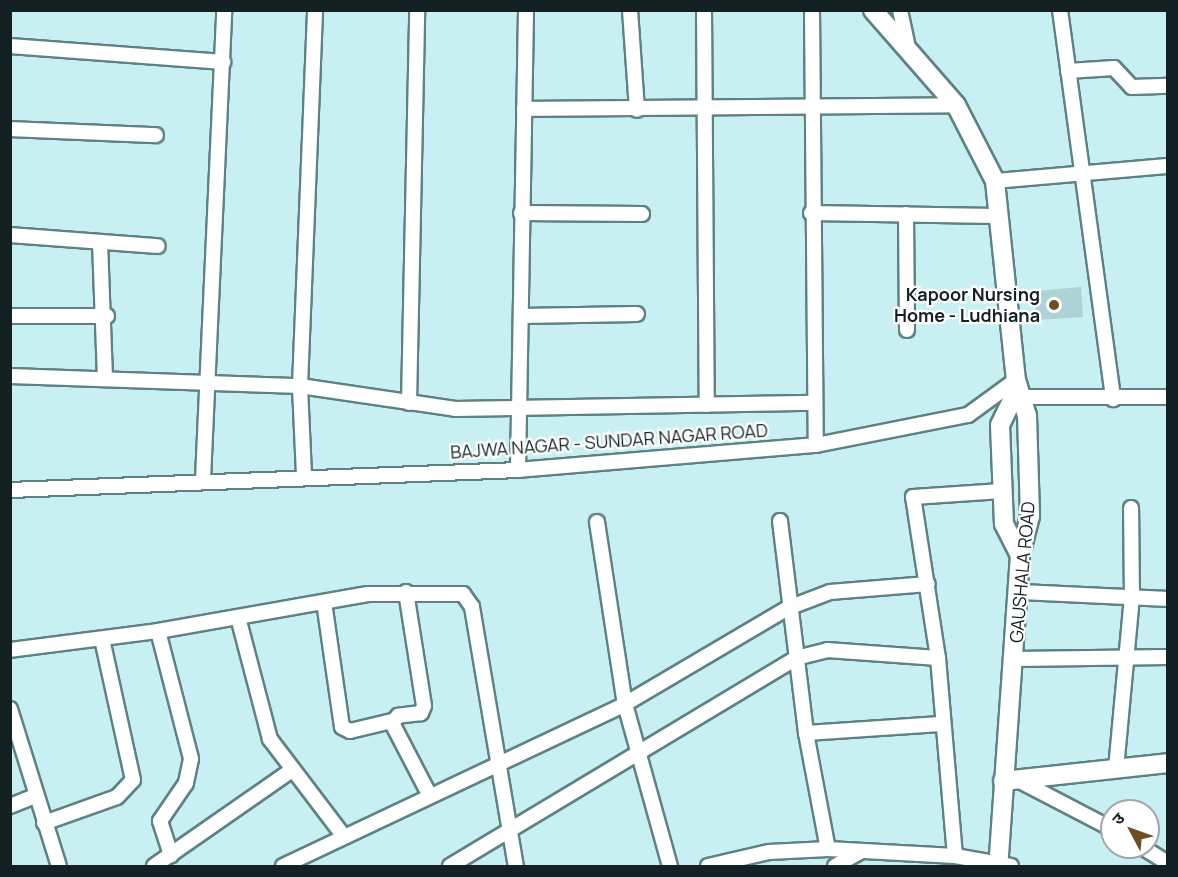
<!DOCTYPE html>
<html>
<head>
<meta charset="utf-8">
<style>
  body { margin:0 }
  #map { position:relative; width:1178px; height:877px; overflow:hidden; background:#c8eff1; font-family:Manrope,"Noto Sans Devanagari",sans-serif }
  div>[style] { position:absolute }
  .building>* { inset:0; background:#add3d5 }
  .roads { filter:drop-shadow(2px 0 #5e8283) drop-shadow(-2px 0 #5e8283) drop-shadow(0 2px #5e8283) drop-shadow(0 -2px #5e8283) }
  .minor>* { height:14px; margin:-7px; padding:0 7px; transform-origin:7px; border-radius:7px; background:#fff }
  .tertiary>* { height:18px; margin:-9px; padding:0 9px; transform-origin:9px; border-radius:9px; background:#fff }
  .dots>* { width:16px; height:16px; translate:-50% -50%; box-sizing:border-box; border:3px solid #fff; border-radius:50% }
  span { translate:-50% -50%; white-space:nowrap; text-align:center; line-height:1.15; -webkit-text-stroke:4.5px #fff; paint-order:stroke }
  .poi-label { font-size:18px; color:#132122; font-weight:700 }
  .right { translate:-100% -50%; text-align:right }
  .street-label { font-size:18px; color:#132122 }
  .frame { position:absolute; inset:0; border:12px solid #132122; pointer-events:none }
  .north { position:absolute; left:1100px; top:799px; width:60px; height:60px; box-sizing:border-box; background:#fff; border:2px solid #a1a6a7; border-radius:50%; rotate:311deg; font-size:16px; font-weight:700; line-height:24px; text-align:center; color:#132122 }
  .north::after { content:''; display:block; margin:auto; width:21px; height:27px; background:#6d4f23; clip-path:polygon(50% 0,100% 100%,50% 72%,0 100%) }
</style>
</head>
<body>
<div id="map">
  <div class="building">
    <div style="clip-path:polygon(1081px 287px,1083px 317px,1037px 320px,1035px 291px)"></div>
  </div>
  <div class="roads">
    <div class="minor">
      <div style="left:630px;top:10px;width:100px;rotate:86deg"></div>
      <div style="left:704px;top:10px;width:395px;rotate:89.6deg"></div>
      <div style="left:812px;top:10px;width:435px;rotate:89.5deg"></div>
      <div style="left:900px;top:10px;width:35px;rotate:78deg"></div>
      <div style="left:1060px;top:10px;width:393px;rotate:82.2deg"></div>
      <div style="left:10px;top:46px;width:214px;rotate:4.3deg"></div>
      <div style="left:1068px;top:71px;width:46px;rotate:-3.7deg"></div>
      <div style="left:1114px;top:68px;width:26px;rotate:47deg"></div>
      <div style="left:1132px;top:87px;width:36px;rotate:-2deg"></div>
      <div style="left:524px;top:109px;width:432px;rotate:-0.5deg"></div>
      <div style="left:10px;top:129px;width:146px;rotate:2.4deg"></div>
      <div style="left:995px;top:181px;width:174px;rotate:-5deg"></div>
      <div style="left:521px;top:213px;width:121px;rotate:0.5deg"></div>
      <div style="left:811px;top:213px;width:186px;rotate:0.9deg"></div>
      <div style="left:906px;top:214px;width:116px;rotate:89.5deg"></div>
      <div style="left:10px;top:235px;width:148px;rotate:4.3deg"></div>
      <div style="left:100px;top:242px;width:134px;rotate:87.9deg"></div>
      <div style="left:10px;top:316px;width:97px"></div>
      <div style="left:521px;top:316px;width:116px;rotate:-1deg"></div>
      <div style="left:10px;top:376px;width:290px;rotate:2deg"></div>
      <div style="left:300px;top:386px;width:157px;rotate:8.4deg"></div>
      <div style="left:455px;top:409px;width:360px;rotate:-1deg"></div>
      <div style="left:1021px;top:397px;width:147px"></div>
      <div style="left:409px;top:403px;width:393px;rotate:-88.8deg"></div>
      <div style="left:518px;top:470px;width:460px;rotate:-89deg"></div>
      <div style="left:304px;top:475px;width:89px;rotate:-92.6deg"></div>
      <div style="left:300px;top:386px;width:376px;rotate:-87.7deg"></div>
      <div style="left:203px;top:479px;width:469px;rotate:-87.4deg"></div>
      <div style="left:10px;top:490px;width:508px;rotate:-2.25deg"></div>
      <div style="left:518px;top:470px;width:299px;rotate:-4.8deg"></div>
      <div style="left:816px;top:445px;width:155px;rotate:-11.2deg"></div>
      <div style="left:968px;top:415px;width:59px;rotate:-36.1deg"></div>
      <div style="left:780px;top:521px;width:214px;rotate:83deg"></div>
      <div style="left:806px;top:733px;width:118px;rotate:79.3deg"></div>
      <div style="left:597px;top:522px;width:184px;rotate:81.3deg"></div>
      <div style="left:625px;top:704px;width:168px;rotate:74.5deg"></div>
      <div style="left:406px;top:592px;width:115px;rotate:81deg"></div>
      <div style="left:424px;top:706px;width:8px;rotate:113deg"></div>
      <div style="left:421px;top:713px;width:23px;rotate:173deg"></div>
      <div style="left:398px;top:716px;width:9px;rotate:131deg"></div>
      <div style="left:392px;top:723px;width:80px;rotate:62.5deg"></div>
      <div style="left:1021px;top:592px;width:147px;rotate:2.7deg"></div>
      <div style="left:324px;top:602px;width:126px;rotate:81.8deg"></div>
      <div style="left:342px;top:727px;width:9px;rotate:27deg"></div>
      <div style="left:350px;top:731px;width:43px;rotate:-13.4deg"></div>
      <div style="left:239px;top:621px;width:122px;rotate:75.3deg"></div>
      <div style="left:270px;top:739px;width:121px;rotate:52.8deg"></div>
      <div style="left:158px;top:631px;width:213px;rotate:-10deg"></div>
      <div style="left:368px;top:594px;width:95px"></div>
      <div style="left:463px;top:594px;width:16px;rotate:55deg"></div>
      <div style="left:472px;top:607px;width:263px;rotate:80.4deg"></div>
      <div style="left:10px;top:650px;width:149px;rotate:-7.3deg"></div>
      <div style="left:158px;top:631px;width:132px;rotate:75.5deg"></div>
      <div style="left:191px;top:759px;width:25px;rotate:102deg"></div>
      <div style="left:186px;top:783px;width:46px;rotate:124.4deg"></div>
      <div style="left:160px;top:821px;width:36px;rotate:72deg"></div>
      <div style="left:1014px;top:659px;width:154px;rotate:-0.7deg"></div>
      <div style="left:10px;top:709px;width:164px;rotate:72.7deg"></div>
      <div style="left:806px;top:733px;width:135px;rotate:-3.8deg"></div>
      <div style="left:1116px;top:769px;width:172px;rotate:-84.7deg"></div>
      <div style="left:1132px;top:598px;width:90px;rotate:-90.6deg"></div>
      <div style="left:1016px;top:779px;width:108px;rotate:27.5deg"></div>
      <div style="left:10px;top:806px;width:27px;rotate:-22deg"></div>
      <div style="left:44px;top:823px;width:77px;rotate:-19.6deg"></div>
      <div style="left:117px;top:797px;width:23px;rotate:-47deg"></div>
      <div style="left:133px;top:780px;width:144px;rotate:-102.4deg"></div>
      <div style="left:1142px;top:847px;width:31px;rotate:32deg"></div>
      <div style="left:955px;top:856px;width:199px;rotate:-94.9deg"></div>
      <div style="left:938px;top:658px;width:163px;rotate:-98.8deg"></div>
      <div style="left:913px;top:497px;width:89px;rotate:-3.9deg"></div>
      <div style="left:154px;top:866px;width:168px;rotate:-34.8deg"></div>
      <div style="left:283px;top:866px;width:378px;rotate:-25.3deg"></div>
      <div style="left:625px;top:704px;width:189px;rotate:-30.5deg"></div>
      <div style="left:788px;top:608px;width:45px;rotate:-20.9deg"></div>
      <div style="left:830px;top:592px;width:98px;rotate:-4.7deg"></div>
      <div style="left:450px;top:866px;width:404px;rotate:-31deg"></div>
      <div style="left:796px;top:658px;width:32px;rotate:-14deg"></div>
      <div style="left:827px;top:650px;width:111px;rotate:4.1deg"></div>
      <div style="left:708px;top:866px;width:63px;rotate:-12.9deg"></div>
      <div style="left:769px;top:852px;width:59px;rotate:-2.9deg"></div>
      <div style="left:828px;top:849px;width:127px;rotate:3.2deg"></div>
      <div style="left:955px;top:856px;width:57px;rotate:10.1deg"></div>
      <div style="left:835px;top:866px;width:31px;rotate:-29deg"></div>
    </div>
    <div class="tertiary">
      <div style="left:873px;top:10px;width:126px;rotate:48.9deg"></div>
      <div style="left:956px;top:105px;width:85px;rotate:62.8deg"></div>
      <div style="left:995px;top:181px;width:200px;rotate:84deg"></div>
      <div style="left:1016px;top:380px;width:37px;rotate:73deg"></div>
      <div style="left:1027px;top:415px;width:101px;rotate:88.3deg"></div>
      <div style="left:1030px;top:516px;width:40px;rotate:104.4deg"></div>
      <div style="left:1020px;top:555px;width:312px;rotate:94deg"></div>
      <div style="left:1018px;top:388px;width:41px;rotate:115.9deg"></div>
      <div style="left:1000px;top:425px;width:99px;rotate:87.7deg"></div>
      <div style="left:1004px;top:524px;width:35px;rotate:63deg"></div>
      <div style="left:1003px;top:781px;width:166px;rotate:-6.2deg"></div>
    </div>
  </div>
  <div class="dots">
    <div style="left:1054px;top:305px;background:#6d4f23"></div>
  </div>
  <div class="poi-label">
    <span class="right" style="left:1040px;top:305px">Kapoor Nursing<br>Home - Ludhiana</span>
  </div>
  <div class="street-label">
    <span style="left:609px;top:441px;rotate:-4deg">BAJWA NAGAR - SUNDAR NAGAR ROAD</span>
    <span style="left:1022px;top:572px;rotate:-85deg">GAUSHALA ROAD</span>
  </div>
  <div class="frame"></div>
  <div class="north">उ</div>
</div>
</body>
</html>
